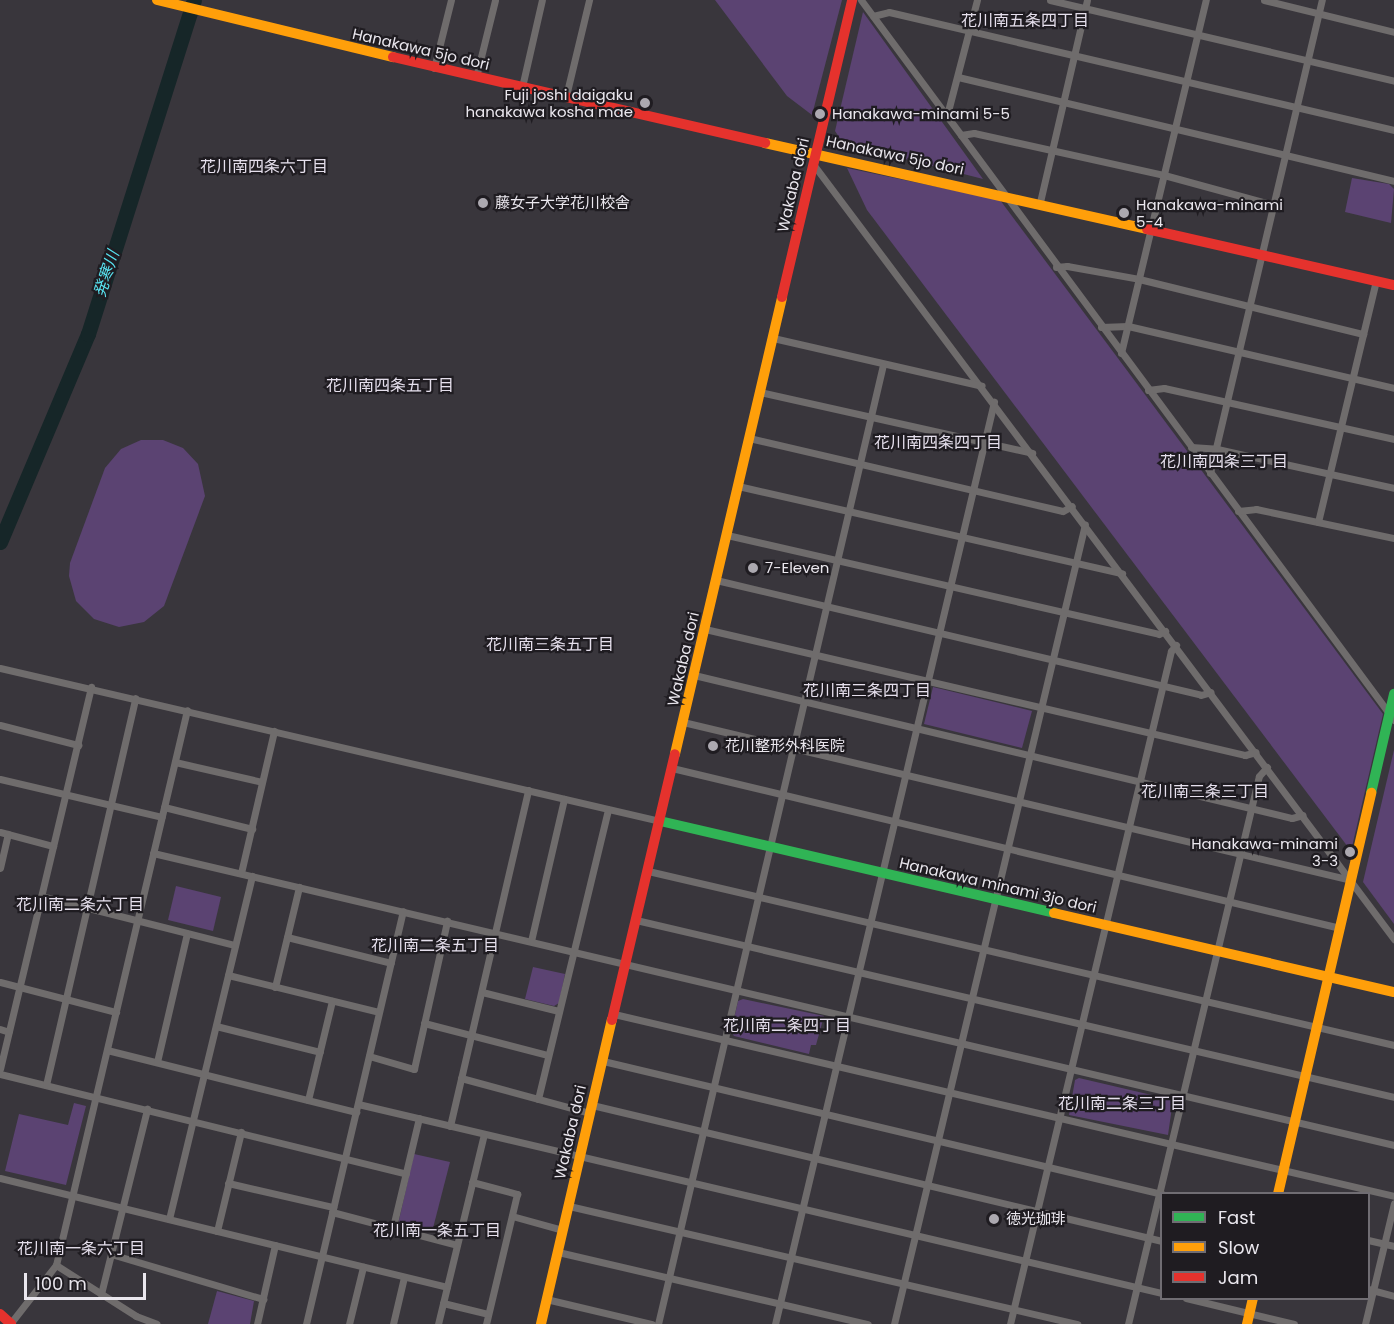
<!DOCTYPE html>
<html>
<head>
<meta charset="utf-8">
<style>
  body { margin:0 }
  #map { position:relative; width:1394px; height:1324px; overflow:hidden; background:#39363c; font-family:Poppins,"Noto Sans JP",sans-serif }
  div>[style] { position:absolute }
  .green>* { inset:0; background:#5b4372 }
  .river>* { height:15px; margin:-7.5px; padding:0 7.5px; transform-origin:7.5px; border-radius:7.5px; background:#162628 }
  .street>* { height:7px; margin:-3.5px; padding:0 3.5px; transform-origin:3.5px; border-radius:3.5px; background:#6f6c6c }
  .fast>* { height:10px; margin:-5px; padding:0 5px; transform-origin:5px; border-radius:5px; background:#30b455 }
  .slow>* { height:10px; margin:-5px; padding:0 5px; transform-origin:5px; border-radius:5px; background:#ff9f0a }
  .jam>* { height:10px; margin:-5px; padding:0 5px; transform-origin:5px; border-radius:5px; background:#e5322d }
  .dots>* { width:16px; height:16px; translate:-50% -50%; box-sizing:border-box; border:3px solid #1f1c21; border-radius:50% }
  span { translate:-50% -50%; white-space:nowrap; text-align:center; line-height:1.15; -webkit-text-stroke:4.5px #1f1c21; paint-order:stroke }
  .street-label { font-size:15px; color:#eae7ee }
  .poi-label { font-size:15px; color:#eae7ee }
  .right { translate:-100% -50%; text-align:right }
  .left { translate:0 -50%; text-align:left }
  .neighbourhood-label { font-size:16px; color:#e5dfec }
  .water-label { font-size:16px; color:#57e1ee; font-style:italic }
  .legend { position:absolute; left:1160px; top:1192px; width:210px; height:108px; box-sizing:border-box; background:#1f1c21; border:2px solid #706d73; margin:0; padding:8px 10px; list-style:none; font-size:18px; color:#eae7ee }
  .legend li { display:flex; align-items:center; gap:12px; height:30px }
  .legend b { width:30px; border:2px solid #706d73 }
  .scale { position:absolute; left:24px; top:1273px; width:122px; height:27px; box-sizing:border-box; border:3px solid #eae7ee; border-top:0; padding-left:8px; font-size:18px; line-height:21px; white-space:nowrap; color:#eae7ee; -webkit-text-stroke:4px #1f1c21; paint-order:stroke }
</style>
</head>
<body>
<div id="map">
  <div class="green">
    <div style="clip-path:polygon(715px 0,842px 0,812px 115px,787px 96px)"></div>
    <div style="clip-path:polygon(863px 12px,983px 179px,843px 143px,835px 131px)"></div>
    <div style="clip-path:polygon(847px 168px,1000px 200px,1383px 714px,1351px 851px,867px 210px)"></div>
    <div style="clip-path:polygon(1352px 178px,1389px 184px,1394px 189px,1391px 223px,1345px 212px)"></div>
    <div style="clip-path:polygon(141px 440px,163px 440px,183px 448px,198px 464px,205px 496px,164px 606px,144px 622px,119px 627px,94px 619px,76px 601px,69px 576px,70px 563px,105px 468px,121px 449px)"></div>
    <div style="clip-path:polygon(933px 687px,1032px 711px,1022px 748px,924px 724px)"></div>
    <div style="clip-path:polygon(1394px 750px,1394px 924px,1363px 882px)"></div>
    <div style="clip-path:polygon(176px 886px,221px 897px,213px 931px,168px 920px)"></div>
    <div style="clip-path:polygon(533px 967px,565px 974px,559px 1003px,554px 1006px,525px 999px)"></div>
    <div style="clip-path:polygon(743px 999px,824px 1016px,816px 1045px,811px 1045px,809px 1054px,734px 1036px,731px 1032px,738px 1001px)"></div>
    <div style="clip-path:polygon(1079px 1078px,1173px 1100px,1168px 1135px,1069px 1115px,1075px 1080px)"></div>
    <div style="clip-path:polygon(74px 1103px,86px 1106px,66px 1185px,5px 1171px,19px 1114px,68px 1125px)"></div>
    <div style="clip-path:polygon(414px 1154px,450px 1162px,432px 1232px,400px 1224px,399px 1220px)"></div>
    <div style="clip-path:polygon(217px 1291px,254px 1301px,250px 1324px,208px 1324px)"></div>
  </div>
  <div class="river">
    <div style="left:0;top:542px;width:226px;rotate:-67.1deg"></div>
    <div style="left:88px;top:334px;width:350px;rotate:-72.4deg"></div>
  </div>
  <div class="street">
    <div style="left:861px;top:0;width:896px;rotate:53.49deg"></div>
    <div style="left:1050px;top:0;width:353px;rotate:13.2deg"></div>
    <div style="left:1264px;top:0;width:134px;rotate:13.8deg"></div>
    <div style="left:873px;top:16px;width:16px;rotate:-14deg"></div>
    <div style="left:889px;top:12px;width:519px;rotate:13.15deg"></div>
    <div style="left:434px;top:68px;width:70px;rotate:-76deg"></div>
    <div style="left:476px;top:77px;width:79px;rotate:-76.1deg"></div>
    <div style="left:958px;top:77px;width:448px;rotate:13.4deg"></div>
    <div style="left:522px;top:87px;width:89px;rotate:-77.1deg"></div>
    <div style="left:566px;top:96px;width:99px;rotate:-76.5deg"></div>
    <div style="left:947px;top:115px;width:119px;rotate:-75.4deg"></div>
    <div style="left:961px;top:135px;width:13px;rotate:-9deg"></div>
    <div style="left:974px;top:133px;width:195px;rotate:12.5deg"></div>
    <div style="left:1164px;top:175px;width:114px;rotate:15.3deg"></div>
    <div style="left:813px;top:164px;width:969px;rotate:53.14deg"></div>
    <div style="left:1040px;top:202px;width:207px;rotate:-76.9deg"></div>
    <div style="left:1056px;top:267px;width:11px;rotate:-5deg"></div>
    <div style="left:1067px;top:266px;width:73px;rotate:10.2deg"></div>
    <div style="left:1139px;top:279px;width:231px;rotate:13.8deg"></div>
    <div style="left:1101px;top:327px;width:27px;rotate:-2deg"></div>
    <div style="left:1128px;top:326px;width:273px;rotate:13.1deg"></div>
    <div style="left:773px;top:338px;width:214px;rotate:12.9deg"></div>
    <div style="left:1121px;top:353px;width:363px;rotate:-76.5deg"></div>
    <div style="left:1148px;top:390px;width:16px;rotate:-7deg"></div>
    <div style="left:1164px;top:388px;width:236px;rotate:12.5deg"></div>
    <div style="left:760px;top:392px;width:279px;rotate:12.6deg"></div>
    <div style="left:749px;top:438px;width:322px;rotate:13.1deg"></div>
    <div style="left:1063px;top:511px;width:10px;rotate:-29deg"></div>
    <div style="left:1191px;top:447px;width:26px;rotate:4deg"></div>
    <div style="left:1217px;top:449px;width:181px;rotate:12.4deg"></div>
    <div style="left:1210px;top:473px;width:486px;rotate:-76.7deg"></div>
    <div style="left:738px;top:486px;width:394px;rotate:12.8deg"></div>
    <div style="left:1238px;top:511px;width:18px;rotate:-6deg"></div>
    <div style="left:1256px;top:509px;width:141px;rotate:11.9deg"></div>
    <div style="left:1318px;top:522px;width:248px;rotate:-76.5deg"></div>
    <div style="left:727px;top:535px;width:443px;rotate:12.9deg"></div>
    <div style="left:1159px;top:634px;width:7px;rotate:-27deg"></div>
    <div style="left:716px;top:580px;width:498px;rotate:13.3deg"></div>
    <div style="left:1201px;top:695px;width:10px;rotate:-17deg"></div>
    <div style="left:705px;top:629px;width:555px;rotate:13.13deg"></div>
    <div style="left:1245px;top:755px;width:11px;rotate:-15deg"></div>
    <div style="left:0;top:668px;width:678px;rotate:13.05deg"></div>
    <div style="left:694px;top:675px;width:615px;rotate:13.45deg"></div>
    <div style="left:1292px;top:818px;width:11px;rotate:-15deg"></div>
    <div style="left:683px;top:722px;width:686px;rotate:13.31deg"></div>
    <div style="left:0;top:725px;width:81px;rotate:14.4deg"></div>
    <div style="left:175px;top:762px;width:89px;rotate:12.9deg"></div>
    <div style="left:672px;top:768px;width:687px;rotate:13.47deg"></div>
    <div style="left:0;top:779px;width:166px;rotate:13.2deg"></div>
    <div style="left:164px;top:807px;width:91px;rotate:14deg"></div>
    <div style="left:0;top:832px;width:55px;rotate:14.8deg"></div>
    <div style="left:153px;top:853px;width:1275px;rotate:13.24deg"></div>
    <div style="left:0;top:868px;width:35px;rotate:-77deg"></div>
    <div style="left:648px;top:871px;width:766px;rotate:13.13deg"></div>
    <div style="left:241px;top:873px;width:146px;rotate:-76.9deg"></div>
    <div style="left:41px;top:896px;width:200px;rotate:14.2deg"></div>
    <div style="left:636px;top:920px;width:778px;rotate:13.14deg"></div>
    <div style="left:287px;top:937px;width:107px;rotate:14deg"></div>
    <div style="left:531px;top:941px;width:146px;rotate:-76.9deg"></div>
    <div style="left:228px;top:975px;width:155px;rotate:13.8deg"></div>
    <div style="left:0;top:982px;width:120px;rotate:14.5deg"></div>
    <div style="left:275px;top:987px;width:103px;rotate:-76.5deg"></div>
    <div style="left:482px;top:992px;width:79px;rotate:13.9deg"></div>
    <div style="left:614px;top:1014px;width:801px;rotate:13.13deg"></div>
    <div style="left:424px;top:1023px;width:128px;rotate:14.5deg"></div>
    <div style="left:216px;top:1026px;width:107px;rotate:14deg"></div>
    <div style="left:0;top:1029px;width:9px;rotate:18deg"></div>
    <div style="left:107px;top:1050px;width:257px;rotate:14deg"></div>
    <div style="left:369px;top:1056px;width:47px;rotate:16.1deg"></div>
    <div style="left:414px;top:1069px;width:152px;rotate:-77.4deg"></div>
    <div style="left:603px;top:1061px;width:575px;rotate:13.38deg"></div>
    <div style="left:157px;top:1062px;width:132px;rotate:-76.9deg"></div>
    <div style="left:0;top:1069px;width:393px;rotate:-76.6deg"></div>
    <div style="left:0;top:1074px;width:418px;rotate:13.8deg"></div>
    <div style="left:461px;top:1078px;width:134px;rotate:15.2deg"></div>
    <div style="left:46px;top:1085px;width:397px;rotate:-77deg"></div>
    <div style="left:538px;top:1099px;width:298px;rotate:-76.4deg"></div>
    <div style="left:308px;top:1100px;width:102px;rotate:-76.4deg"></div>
    <div style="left:358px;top:1104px;width:826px;rotate:13.23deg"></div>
    <div style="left:592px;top:1105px;width:586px;rotate:13.42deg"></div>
    <div style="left:450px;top:1126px;width:345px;rotate:-76.9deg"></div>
    <div style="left:0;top:1178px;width:460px;rotate:13.7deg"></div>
    <div style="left:472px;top:1182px;width:47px;rotate:14.9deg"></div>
    <div style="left:517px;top:1194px;width:134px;rotate:103.4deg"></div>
    <div style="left:228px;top:1183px;width:108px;rotate:12.9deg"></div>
    <div style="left:569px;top:1206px;width:522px;rotate:13.08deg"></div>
    <div style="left:332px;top:1212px;width:129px;rotate:14.8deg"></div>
    <div style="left:512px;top:1216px;width:53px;rotate:15.4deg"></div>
    <div style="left:169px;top:1219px;width:353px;rotate:-76.4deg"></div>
    <div style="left:393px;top:1227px;width:112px;rotate:-76.6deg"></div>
    <div style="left:217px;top:1231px;width:102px;rotate:-76.4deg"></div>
    <div style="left:1368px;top:1240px;width:27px;rotate:13deg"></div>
    <div style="left:558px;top:1252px;width:318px;rotate:13.1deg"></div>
    <div style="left:111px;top:1254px;width:159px;rotate:16.5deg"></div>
    <div style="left:56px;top:1265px;width:95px;rotate:32.5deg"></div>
    <div style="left:136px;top:1316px;width:22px;rotate:21deg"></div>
    <div style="left:1368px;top:1289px;width:27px;rotate:15deg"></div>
    <div style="left:101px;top:1294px;width:191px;rotate:-76deg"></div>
    <div style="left:1186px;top:1298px;width:111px;rotate:13.5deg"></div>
    <div style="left:546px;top:1299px;width:109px;rotate:13.3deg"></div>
    <div style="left:443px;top:1303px;width:46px;rotate:13.7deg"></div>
    <div style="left:10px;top:1324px;width:75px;rotate:-52.1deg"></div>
    <div style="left:56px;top:1265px;width:570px;rotate:-76.72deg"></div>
    <div style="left:257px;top:1324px;width:81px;rotate:-77.2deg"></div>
    <div style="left:306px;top:1324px;width:424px;rotate:-76.8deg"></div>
    <div style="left:349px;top:1324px;width:59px;rotate:-76.2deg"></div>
    <div style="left:393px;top:1324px;width:48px;rotate:-76.8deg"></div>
    <div style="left:438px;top:1324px;width:195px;rotate:-76.4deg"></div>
    <div style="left:658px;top:1324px;width:985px;rotate:-76.8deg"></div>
    <div style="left:775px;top:1324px;width:948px;rotate:-76.64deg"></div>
    <div style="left:894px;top:1324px;width:822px;rotate:-76.57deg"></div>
    <div style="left:1010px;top:1324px;width:692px;rotate:-76.55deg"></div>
    <div style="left:1171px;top:651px;width:8px;rotate:-50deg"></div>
    <div style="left:1128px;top:1324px;width:563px;rotate:-76.56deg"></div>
    <div style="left:1259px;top:776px;width:12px;rotate:-48deg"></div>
    <div style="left:1365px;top:1324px;width:124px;rotate:-76.5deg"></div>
  </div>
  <div class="fast">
    <div style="left:1371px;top:793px;width:102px;rotate:-76.9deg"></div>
    <div style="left:660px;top:821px;width:405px;rotate:13.1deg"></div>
  </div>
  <div class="slow">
    <div style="left:157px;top:0;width:243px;rotate:13.6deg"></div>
    <div style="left:765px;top:143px;width:392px;rotate:12.7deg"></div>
    <div style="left:675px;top:754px;width:469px;rotate:-76.8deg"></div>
    <div style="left:1054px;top:913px;width:349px;rotate:13.1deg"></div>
    <div style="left:1278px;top:1194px;width:412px;rotate:-76.9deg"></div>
    <div style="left:541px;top:1324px;width:312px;rotate:-76.9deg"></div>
    <div style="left:1247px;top:1324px;width:27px;rotate:-77deg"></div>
  </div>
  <div class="jam">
    <div style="left:393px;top:57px;width:382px;rotate:13deg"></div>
    <div style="left:1147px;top:229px;width:253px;rotate:12.8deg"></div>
    <div style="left:782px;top:297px;width:305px;rotate:-76.7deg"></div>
    <div style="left:612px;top:1020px;width:273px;rotate:-76.7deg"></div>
    <div style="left:0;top:1314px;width:15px;rotate:42deg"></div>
  </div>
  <div class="dots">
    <div style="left:645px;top:103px;background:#aca9b0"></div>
    <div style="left:820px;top:114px;background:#aca9b0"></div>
    <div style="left:483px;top:203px;background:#aca9b0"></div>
    <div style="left:1124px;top:213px;background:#aca9b0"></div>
    <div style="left:753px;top:568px;background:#aca9b0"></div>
    <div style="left:713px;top:746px;background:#aca9b0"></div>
    <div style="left:1350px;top:852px;background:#aca9b0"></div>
    <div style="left:994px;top:1219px;background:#aca9b0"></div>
  </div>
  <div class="street-label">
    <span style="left:421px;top:49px;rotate:13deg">Hanakawa 5jo dori</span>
    <span style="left:895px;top:155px;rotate:12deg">Hanakawa 5jo dori</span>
    <span style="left:793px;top:185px;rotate:-77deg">Wakaba dori</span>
    <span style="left:683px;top:659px;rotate:-77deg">Wakaba dori</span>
    <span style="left:998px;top:885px;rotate:13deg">Hanakawa minami 3jo dori</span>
    <span style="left:570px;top:1132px;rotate:-77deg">Wakaba dori</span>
  </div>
  <div class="poi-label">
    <span class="right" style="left:633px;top:103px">Fuji joshi daigaku<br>hanakawa kosha mae</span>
    <span class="left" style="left:832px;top:114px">Hanakawa-minami 5-5</span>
    <span class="left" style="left:495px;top:203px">藤女子大学花川校舎</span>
    <span class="left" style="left:1136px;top:213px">Hanakawa-minami<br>5-4</span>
    <span class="left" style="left:765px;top:568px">7-Eleven</span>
    <span class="left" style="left:725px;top:746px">花川整形外科医院</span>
    <span class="right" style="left:1338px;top:852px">Hanakawa-minami<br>3-3</span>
    <span class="left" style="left:1006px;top:1219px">徳光珈琲</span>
  </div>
  <div class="neighbourhood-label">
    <span style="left:1025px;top:21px">花川南五条四丁目</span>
    <span style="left:264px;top:167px">花川南四条六丁目</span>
    <span style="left:390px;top:386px">花川南四条五丁目</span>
    <span style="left:938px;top:443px">花川南四条四丁目</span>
    <span style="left:1224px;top:462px">花川南四条三丁目</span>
    <span style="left:550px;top:645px">花川南三条五丁目</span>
    <span style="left:867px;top:691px">花川南三条四丁目</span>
    <span style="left:1205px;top:792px">花川南三条三丁目</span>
    <span style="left:80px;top:905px">花川南二条六丁目</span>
    <span style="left:435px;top:946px">花川南二条五丁目</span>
    <span style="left:787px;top:1026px">花川南二条四丁目</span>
    <span style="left:1122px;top:1104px">花川南二条三丁目</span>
    <span style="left:437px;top:1231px">花川南一条五丁目</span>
    <span style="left:81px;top:1249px">花川南一条六丁目</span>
  </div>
  <div class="water-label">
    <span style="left:107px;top:274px;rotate:-72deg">発寒川</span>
  </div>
  <ul class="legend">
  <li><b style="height:8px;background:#30b455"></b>Fast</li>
  <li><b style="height:8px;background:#ff9f0a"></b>Slow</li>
  <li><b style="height:8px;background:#e5322d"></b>Jam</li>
  </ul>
  <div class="scale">100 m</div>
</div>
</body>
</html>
